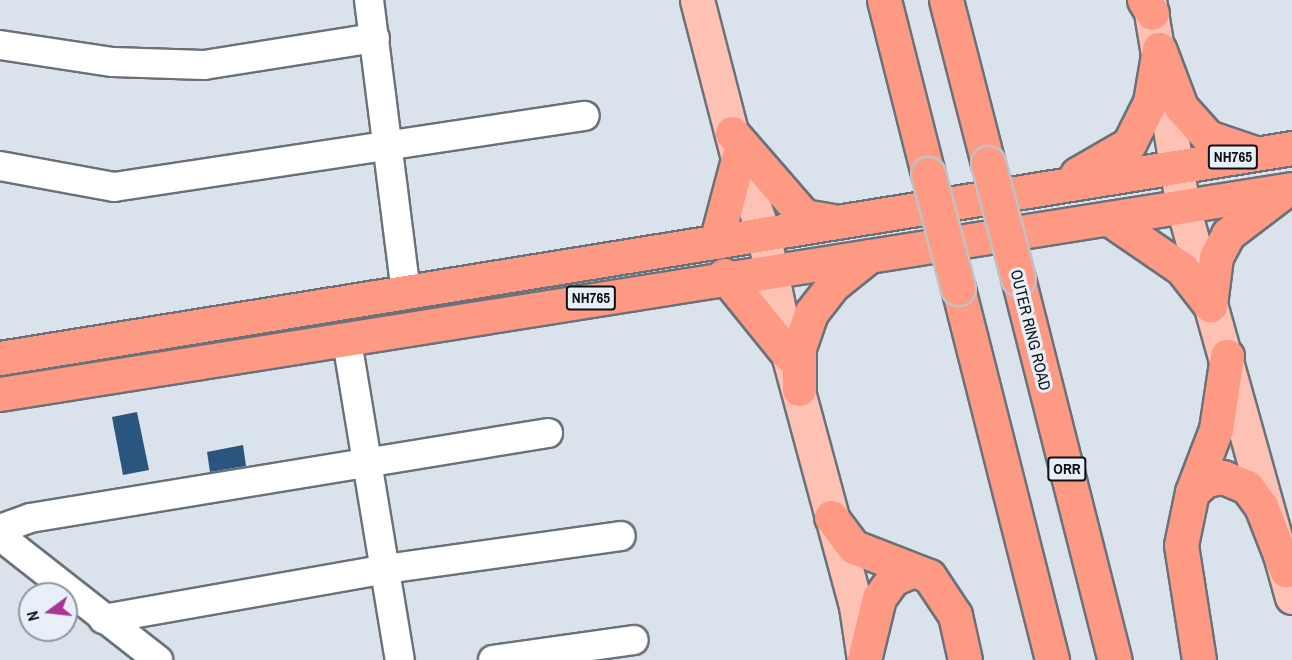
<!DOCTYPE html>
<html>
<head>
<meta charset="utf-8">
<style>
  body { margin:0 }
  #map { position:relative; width:1292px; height:660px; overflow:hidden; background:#dae2eb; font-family:"Archivo Narrow",sans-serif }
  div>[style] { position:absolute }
  .building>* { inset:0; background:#2a557f }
  .roads { filter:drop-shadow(2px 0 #6a7179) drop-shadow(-2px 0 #6a7179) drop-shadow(0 2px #6a7179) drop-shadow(0 -2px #6a7179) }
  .minor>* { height:28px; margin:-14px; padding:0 14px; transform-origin:14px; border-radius:14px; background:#fff }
  .major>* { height:33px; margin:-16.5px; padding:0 16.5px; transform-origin:16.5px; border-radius:16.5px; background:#fec2b5 }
  .highway>* { height:33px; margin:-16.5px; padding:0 16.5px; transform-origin:16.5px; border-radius:16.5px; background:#fe9983 }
  .bridges { filter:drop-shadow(2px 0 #c1c1c2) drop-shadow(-2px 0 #c1c1c2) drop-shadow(0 2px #c1c1c2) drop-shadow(0 -2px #c1c1c2) }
  .highway-bridge>* { height:33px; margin:-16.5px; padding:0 16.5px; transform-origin:16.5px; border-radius:16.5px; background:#fe9983 }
  span { translate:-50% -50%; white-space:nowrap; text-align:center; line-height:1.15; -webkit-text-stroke:6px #e7eff8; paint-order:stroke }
  .shield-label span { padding:2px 4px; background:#e7eff8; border:2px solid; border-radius:4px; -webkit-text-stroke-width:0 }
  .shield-label { font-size:15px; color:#0f1215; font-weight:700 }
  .street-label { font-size:16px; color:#0f1215 }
  .north { position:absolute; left:18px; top:582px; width:60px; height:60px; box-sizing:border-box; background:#e7eff8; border:2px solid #91979d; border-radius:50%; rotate:255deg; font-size:16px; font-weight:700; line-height:24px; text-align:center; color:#0f1215 }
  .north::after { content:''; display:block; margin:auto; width:21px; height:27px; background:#a83692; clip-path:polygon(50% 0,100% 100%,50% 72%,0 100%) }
</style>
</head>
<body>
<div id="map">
  <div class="building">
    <div style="clip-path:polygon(137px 412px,149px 470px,123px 475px,112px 417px)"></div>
    <div style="clip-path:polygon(243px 445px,246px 466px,210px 472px,207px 452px)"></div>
  </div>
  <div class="roads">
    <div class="minor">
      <div style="left:369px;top:0;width:295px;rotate:82.8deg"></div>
      <div style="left:0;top:45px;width:114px;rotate:8.6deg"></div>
      <div style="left:113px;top:62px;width:91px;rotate:1.9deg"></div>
      <div style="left:204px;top:65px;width:173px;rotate:-9deg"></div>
      <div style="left:0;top:166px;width:116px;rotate:10.4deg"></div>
      <div style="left:114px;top:187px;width:476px;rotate:-8.6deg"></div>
      <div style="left:347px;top:341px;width:323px;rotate:80.6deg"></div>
      <div style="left:0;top:529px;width:32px;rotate:-20deg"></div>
      <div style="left:30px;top:518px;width:525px;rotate:-9.32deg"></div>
      <div style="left:0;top:536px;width:201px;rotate:38.1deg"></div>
      <div style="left:103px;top:619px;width:287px;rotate:-10deg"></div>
      <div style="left:386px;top:569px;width:237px;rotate:-8deg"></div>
      <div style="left:493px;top:660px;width:142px;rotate:-8.1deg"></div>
    </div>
    <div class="major">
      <div style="left:697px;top:0;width:164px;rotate:75.5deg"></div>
      <div style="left:738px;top:159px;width:77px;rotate:71.1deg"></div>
      <div style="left:763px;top:232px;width:125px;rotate:78.4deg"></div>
      <div style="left:788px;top:354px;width:261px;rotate:74.9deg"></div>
      <div style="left:856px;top:606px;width:55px;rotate:81.6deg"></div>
      <div style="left:1149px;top:0;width:210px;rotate:80.7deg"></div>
      <div style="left:1183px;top:207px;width:405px;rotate:74.4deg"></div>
    </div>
    <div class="highway">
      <div style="left:884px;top:0;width:179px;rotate:75.8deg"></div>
      <div style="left:946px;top:0;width:168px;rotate:75.6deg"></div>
      <div style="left:1144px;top:0;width:15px;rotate:58deg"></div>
      <div style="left:1160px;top:51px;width:60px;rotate:69.4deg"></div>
      <div style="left:1181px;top:107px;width:40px;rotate:48deg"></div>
      <div style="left:1208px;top:137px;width:46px;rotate:18.8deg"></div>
      <div style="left:732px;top:133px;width:110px;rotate:49.1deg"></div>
      <div style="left:804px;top:216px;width:28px;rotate:10deg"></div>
      <div style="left:1077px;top:174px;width:60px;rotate:-30deg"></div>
      <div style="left:1129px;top:144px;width:47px;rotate:-63.4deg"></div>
      <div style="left:1150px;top:102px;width:54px;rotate:-80.4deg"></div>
      <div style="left:1109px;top:219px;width:88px;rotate:34.4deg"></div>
      <div style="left:1182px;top:269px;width:46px;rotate:52.1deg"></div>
      <div style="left:716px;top:242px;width:86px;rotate:-75.2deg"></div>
      <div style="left:724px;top:275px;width:102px;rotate:51deg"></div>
      <div style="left:1018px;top:278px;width:394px;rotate:75.8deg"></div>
      <div style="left:958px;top:288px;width:384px;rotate:75.8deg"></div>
      <div style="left:1210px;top:305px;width:48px;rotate:-82.9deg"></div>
      <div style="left:1216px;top:257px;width:26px;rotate:-62deg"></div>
      <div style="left:1228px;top:234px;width:68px;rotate:-37.2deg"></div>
      <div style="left:0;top:358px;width:1309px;rotate:-9.23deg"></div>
      <div style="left:799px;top:389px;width:41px;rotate:-90deg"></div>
      <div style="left:799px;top:348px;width:37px;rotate:-71deg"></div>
      <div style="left:811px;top:313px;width:36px;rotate:-52deg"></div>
      <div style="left:833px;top:285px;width:46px;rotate:-38.9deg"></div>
      <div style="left:0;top:394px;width:1308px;rotate:-9.02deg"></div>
      <div style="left:1192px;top:492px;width:18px;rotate:-41deg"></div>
      <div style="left:1206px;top:480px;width:17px;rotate:-10deg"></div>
      <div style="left:1223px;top:477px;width:26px;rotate:23deg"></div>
      <div style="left:1247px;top:487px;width:24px;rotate:54deg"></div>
      <div style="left:1261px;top:506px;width:69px;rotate:68.7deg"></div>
      <div style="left:831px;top:517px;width:38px;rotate:53deg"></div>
      <div style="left:854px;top:547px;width:80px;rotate:21.1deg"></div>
      <div style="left:929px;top:576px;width:47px;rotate:56.3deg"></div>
      <div style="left:955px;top:615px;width:46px;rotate:77.5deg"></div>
      <div style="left:864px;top:660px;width:64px;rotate:-76.4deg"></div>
      <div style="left:879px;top:598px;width:24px;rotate:-54deg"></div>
      <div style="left:893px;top:579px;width:20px;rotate:-24deg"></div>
      <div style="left:1199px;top:660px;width:116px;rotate:-98.9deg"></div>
      <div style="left:1181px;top:545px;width:54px;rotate:-78.3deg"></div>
      <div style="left:1192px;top:492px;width:67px;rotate:-69.1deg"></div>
      <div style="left:1216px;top:429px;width:74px;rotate:-81.4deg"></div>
    </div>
  </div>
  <div class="bridges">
    <div class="highway-bridge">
      <div style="left:988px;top:163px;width:119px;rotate:75.4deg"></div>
      <div style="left:928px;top:174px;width:118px;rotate:75.3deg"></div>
    </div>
  </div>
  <div class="shield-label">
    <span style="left:1233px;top:157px">NH765</span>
    <span style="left:591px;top:298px">NH765</span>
    <span style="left:1067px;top:469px">ORR</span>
  </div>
  <div class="street-label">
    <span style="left:1031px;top:330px;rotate:76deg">OUTER RING ROAD</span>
  </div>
  <div class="north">N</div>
</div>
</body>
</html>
